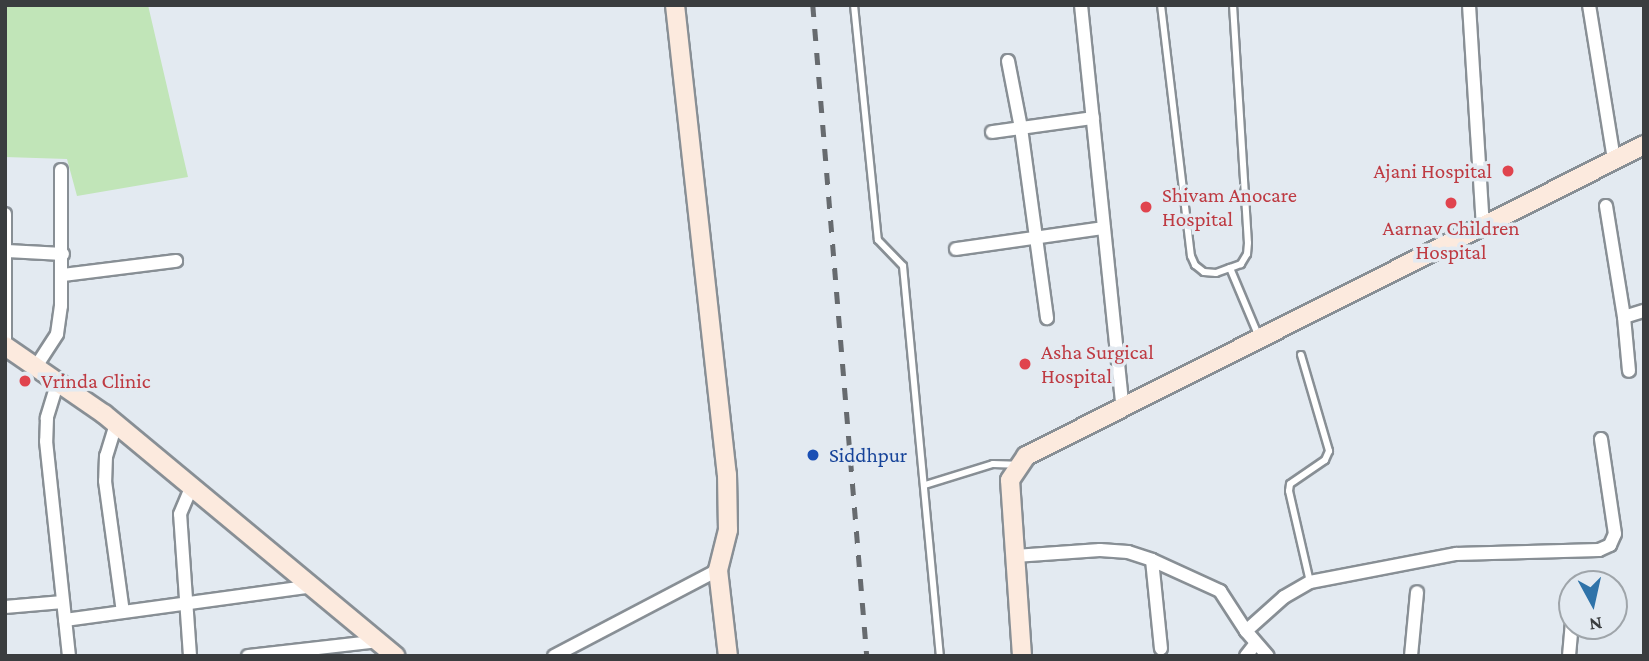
<!DOCTYPE html>
<html>
<head>
<meta charset="utf-8">
<style>
  body { margin:0 }
  #map { position:relative; width:1649px; height:661px; overflow:hidden; background:#e3eaf1; font-family:"Crimson Pro",serif }
  div>[style] { position:absolute }
  .green>* { inset:0; background:#c1e5b8 }
  .roads { filter:drop-shadow(2px 0 #888f95) drop-shadow(-2px 0 #888f95) drop-shadow(0 2px #888f95) drop-shadow(0 -2px #888f95) }
  .lane>* { height:6px; margin:-3px; padding:0 3px; transform-origin:3px; border-radius:3px; background:#fff }
  .street>* { height:12px; margin:-6px; padding:0 6px; transform-origin:6px; border-radius:6px; background:#fff }
  .secondary>* { height:18px; margin:-9px; padding:0 9px; transform-origin:9px; border-radius:9px; background:#fceade }
  .rail>* { height:4.5px; margin-top:-2.25px; transform-origin:0; background:repeating-linear-gradient(90deg,#676b6f 0 12px,transparent 0 24px) }
  .dots>* { width:19px; height:19px; translate:-50% -50%; box-sizing:border-box; border:4px solid #e3eaf1; border-radius:50% }
  span { translate:-50% -50%; white-space:nowrap; text-align:center; line-height:1.15; -webkit-text-stroke:7px #e3eaf1; paint-order:stroke }
  .health-label { font-size:21px; color:#be3a42 }
  .right { translate:-100% -50%; text-align:right }
  .left { translate:0 -50%; text-align:left }
  .transit-label { font-size:21px; color:#164399 }
  .frame { position:absolute; inset:0; border:7px solid #3a3d3f; pointer-events:none }
  .north { position:absolute; left:1558px; top:570px; width:70px; height:70px; box-sizing:border-box; background:#e3eaf1; border:2px solid #9fa5aa; border-radius:50%; rotate:172deg; font-size:19px; font-weight:700; line-height:28px; text-align:center; color:#3a3d3f }
  .north::after { content:''; display:block; margin:auto; width:24px; height:32px; background:#2f73a9; clip-path:polygon(50% 0,100% 100%,50% 72%,0 100%) }
</style>
</head>
<body>
<div id="map">
  <div class="green">
    <div style="clip-path:polygon(5px 5px,148px 5px,188px 177px,77px 196px,67px 159px,5px 157px)"></div>
  </div>
  <div class="roads">
    <div class="lane">
      <div style="left:854px;top:5px;width:236px;rotate:84.2deg"></div>
      <div style="left:878px;top:240px;width:36px;rotate:46deg"></div>
      <div style="left:903px;top:266px;width:392px;rotate:84.6deg"></div>
      <div style="left:1161px;top:5px;width:253px;rotate:83.2deg"></div>
      <div style="left:1191px;top:256px;width:10px;rotate:66deg"></div>
      <div style="left:1195px;top:265px;width:11px;rotate:38deg"></div>
      <div style="left:1204px;top:272px;width:12px;rotate:5deg"></div>
      <div style="left:1216px;top:273px;width:15px;rotate:-20deg"></div>
      <div style="left:1233px;top:5px;width:238px;rotate:86.4deg"></div>
      <div style="left:1248px;top:243px;width:11px;rotate:95deg"></div>
      <div style="left:1247px;top:254px;width:12px;rotate:121deg"></div>
      <div style="left:1241px;top:264px;width:12px;rotate:160deg"></div>
      <div style="left:1230px;top:268px;width:75px;rotate:67.2deg"></div>
      <div style="left:1301px;top:355px;width:100px;rotate:73.7deg"></div>
      <div style="left:1329px;top:451px;width:10px;rotate:114deg"></div>
      <div style="left:1325px;top:460px;width:42px;rotate:145.6deg"></div>
      <div style="left:1290px;top:484px;width:7px;rotate:98deg"></div>
      <div style="left:1289px;top:491px;width:93px;rotate:77deg"></div>
      <div style="left:925px;top:485px;width:71px;rotate:-17.2deg"></div>
      <div style="left:993px;top:464px;width:23px;rotate:2deg"></div>
    </div>
    <div class="street">
      <div style="left:1081px;top:5px;width:405px;rotate:84.1deg"></div>
      <div style="left:1469px;top:5px;width:222px;rotate:86.4deg"></div>
      <div style="left:1589px;top:5px;width:157px;rotate:80.8deg"></div>
      <div style="left:1008px;top:61px;width:68px;rotate:79deg"></div>
      <div style="left:1021px;top:128px;width:192px;rotate:82.2deg"></div>
      <div style="left:992px;top:132px;width:102px;rotate:-7.9deg"></div>
      <div style="left:1606px;top:206px;width:112px;rotate:80.8deg"></div>
      <div style="left:1624px;top:317px;width:54px;rotate:84.7deg"></div>
      <div style="left:5px;top:214px;width:129px;rotate:90deg"></div>
      <div style="left:956px;top:249px;width:149px;rotate:-8.1deg"></div>
      <div style="left:7px;top:251px;width:56px;rotate:3.1deg"></div>
      <div style="left:63px;top:275px;width:114px;rotate:-7.1deg"></div>
      <div style="left:1624px;top:317px;width:21px;rotate:-17deg"></div>
      <div style="left:37px;top:365px;width:37px;rotate:-57deg"></div>
      <div style="left:57px;top:334px;width:28px;rotate:-82deg"></div>
      <div style="left:61px;top:306px;width:136px;rotate:-90deg"></div>
      <div style="left:58px;top:381px;width:39px;rotate:107deg"></div>
      <div style="left:47px;top:418px;width:23px;rotate:92deg"></div>
      <div style="left:46px;top:441px;width:216px;rotate:83.9deg"></div>
      <div style="left:116px;top:424px;width:34px;rotate:107deg"></div>
      <div style="left:106px;top:456px;width:25px;rotate:92deg"></div>
      <div style="left:105px;top:481px;width:132px;rotate:82.2deg"></div>
      <div style="left:1015px;top:556px;width:85px;rotate:-4deg"></div>
      <div style="left:1100px;top:550px;width:28px;rotate:4deg"></div>
      <div style="left:1128px;top:552px;width:25px;rotate:18deg"></div>
      <div style="left:1152px;top:560px;width:75px;rotate:24.5deg"></div>
      <div style="left:1220px;top:591px;width:48px;rotate:57deg"></div>
      <div style="left:1246px;top:631px;width:33px;rotate:49deg"></div>
      <div style="left:1152px;top:560px;width:89px;rotate:84.2deg"></div>
      <div style="left:5px;top:607px;width:58px;rotate:-4.9deg"></div>
      <div style="left:65px;top:620px;width:249px;rotate:-7.8deg"></div>
      <div style="left:1246px;top:631px;width:51px;rotate:-41.8deg"></div>
      <div style="left:1284px;top:597px;width:30px;rotate:-30deg"></div>
      <div style="left:1310px;top:582px;width:149px;rotate:-10.9deg"></div>
      <div style="left:1456px;top:554px;width:143px;rotate:-1.6deg"></div>
      <div style="left:1599px;top:550px;width:12px;rotate:-24deg"></div>
      <div style="left:1610px;top:545px;width:12px;rotate:-66deg"></div>
      <div style="left:1615px;top:534px;width:96px;rotate:-98.4deg"></div>
      <div style="left:190px;top:656px;width:142px;rotate:-94deg"></div>
      <div style="left:180px;top:514px;width:30px;rotate:-67deg"></div>
      <div style="left:248px;top:656px;width:132px;rotate:-6.5deg"></div>
      <div style="left:554px;top:656px;width:185px;rotate:-27.7deg"></div>
      <div style="left:1246px;top:656px;width:16px;rotate:-52deg"></div>
      <div style="left:1411px;top:656px;width:64px;rotate:-84.6deg"></div>
      <div style="left:1569px;top:656px;width:37px;rotate:-85deg"></div>
    </div>
    <div class="secondary">
      <div style="left:675px;top:5px;width:472px;rotate:83.7deg"></div>
      <div style="left:727px;top:474px;width:56px;rotate:89deg"></div>
      <div style="left:728px;top:530px;width:41px;rotate:104deg"></div>
      <div style="left:718px;top:570px;width:87px;rotate:83.4deg"></div>
      <div style="left:5px;top:346px;width:120px;rotate:34.5deg"></div>
      <div style="left:104px;top:414px;width:379px;rotate:39.7deg"></div>
      <div style="left:1022px;top:656px;width:176px;rotate:-93.9deg"></div>
      <div style="left:1010px;top:480px;width:29px;rotate:-56deg"></div>
      <div style="left:1026px;top:456px;width:692px;rotate:-26.71deg"></div>
    </div>
  </div>
  <div class="rail">
    <div style="left:813px;top:5px;width:653px;rotate:85.26deg"></div>
  </div>
  <div class="dots">
    <div style="left:1508px;top:171px;background:#e0444e"></div>
    <div style="left:1451px;top:203px;background:#e0444e"></div>
    <div style="left:1146px;top:207px;background:#e0444e"></div>
    <div style="left:1025px;top:364px;background:#e0444e"></div>
    <div style="left:25px;top:381px;background:#e0444e"></div>
    <div style="left:813px;top:455px;background:#1a4fb4"></div>
  </div>
  <div class="health-label">
    <span class="right" style="left:1492px;top:171px">Ajani Hospital</span>
    <span class="left" style="left:1162px;top:207px">Shivam Anocare<br>Hospital</span>
    <span style="left:1451px;top:240px">Aarnav Children<br>Hospital</span>
    <span class="left" style="left:1041px;top:364px">Asha Surgical<br>Hospital</span>
    <span class="left" style="left:41px;top:381px">Vrinda Clinic</span>
  </div>
  <div class="transit-label">
    <span class="left" style="left:829px;top:455px">Siddhpur</span>
  </div>
  <div class="frame"></div>
  <div class="north">N</div>
</div>
</body>
</html>
